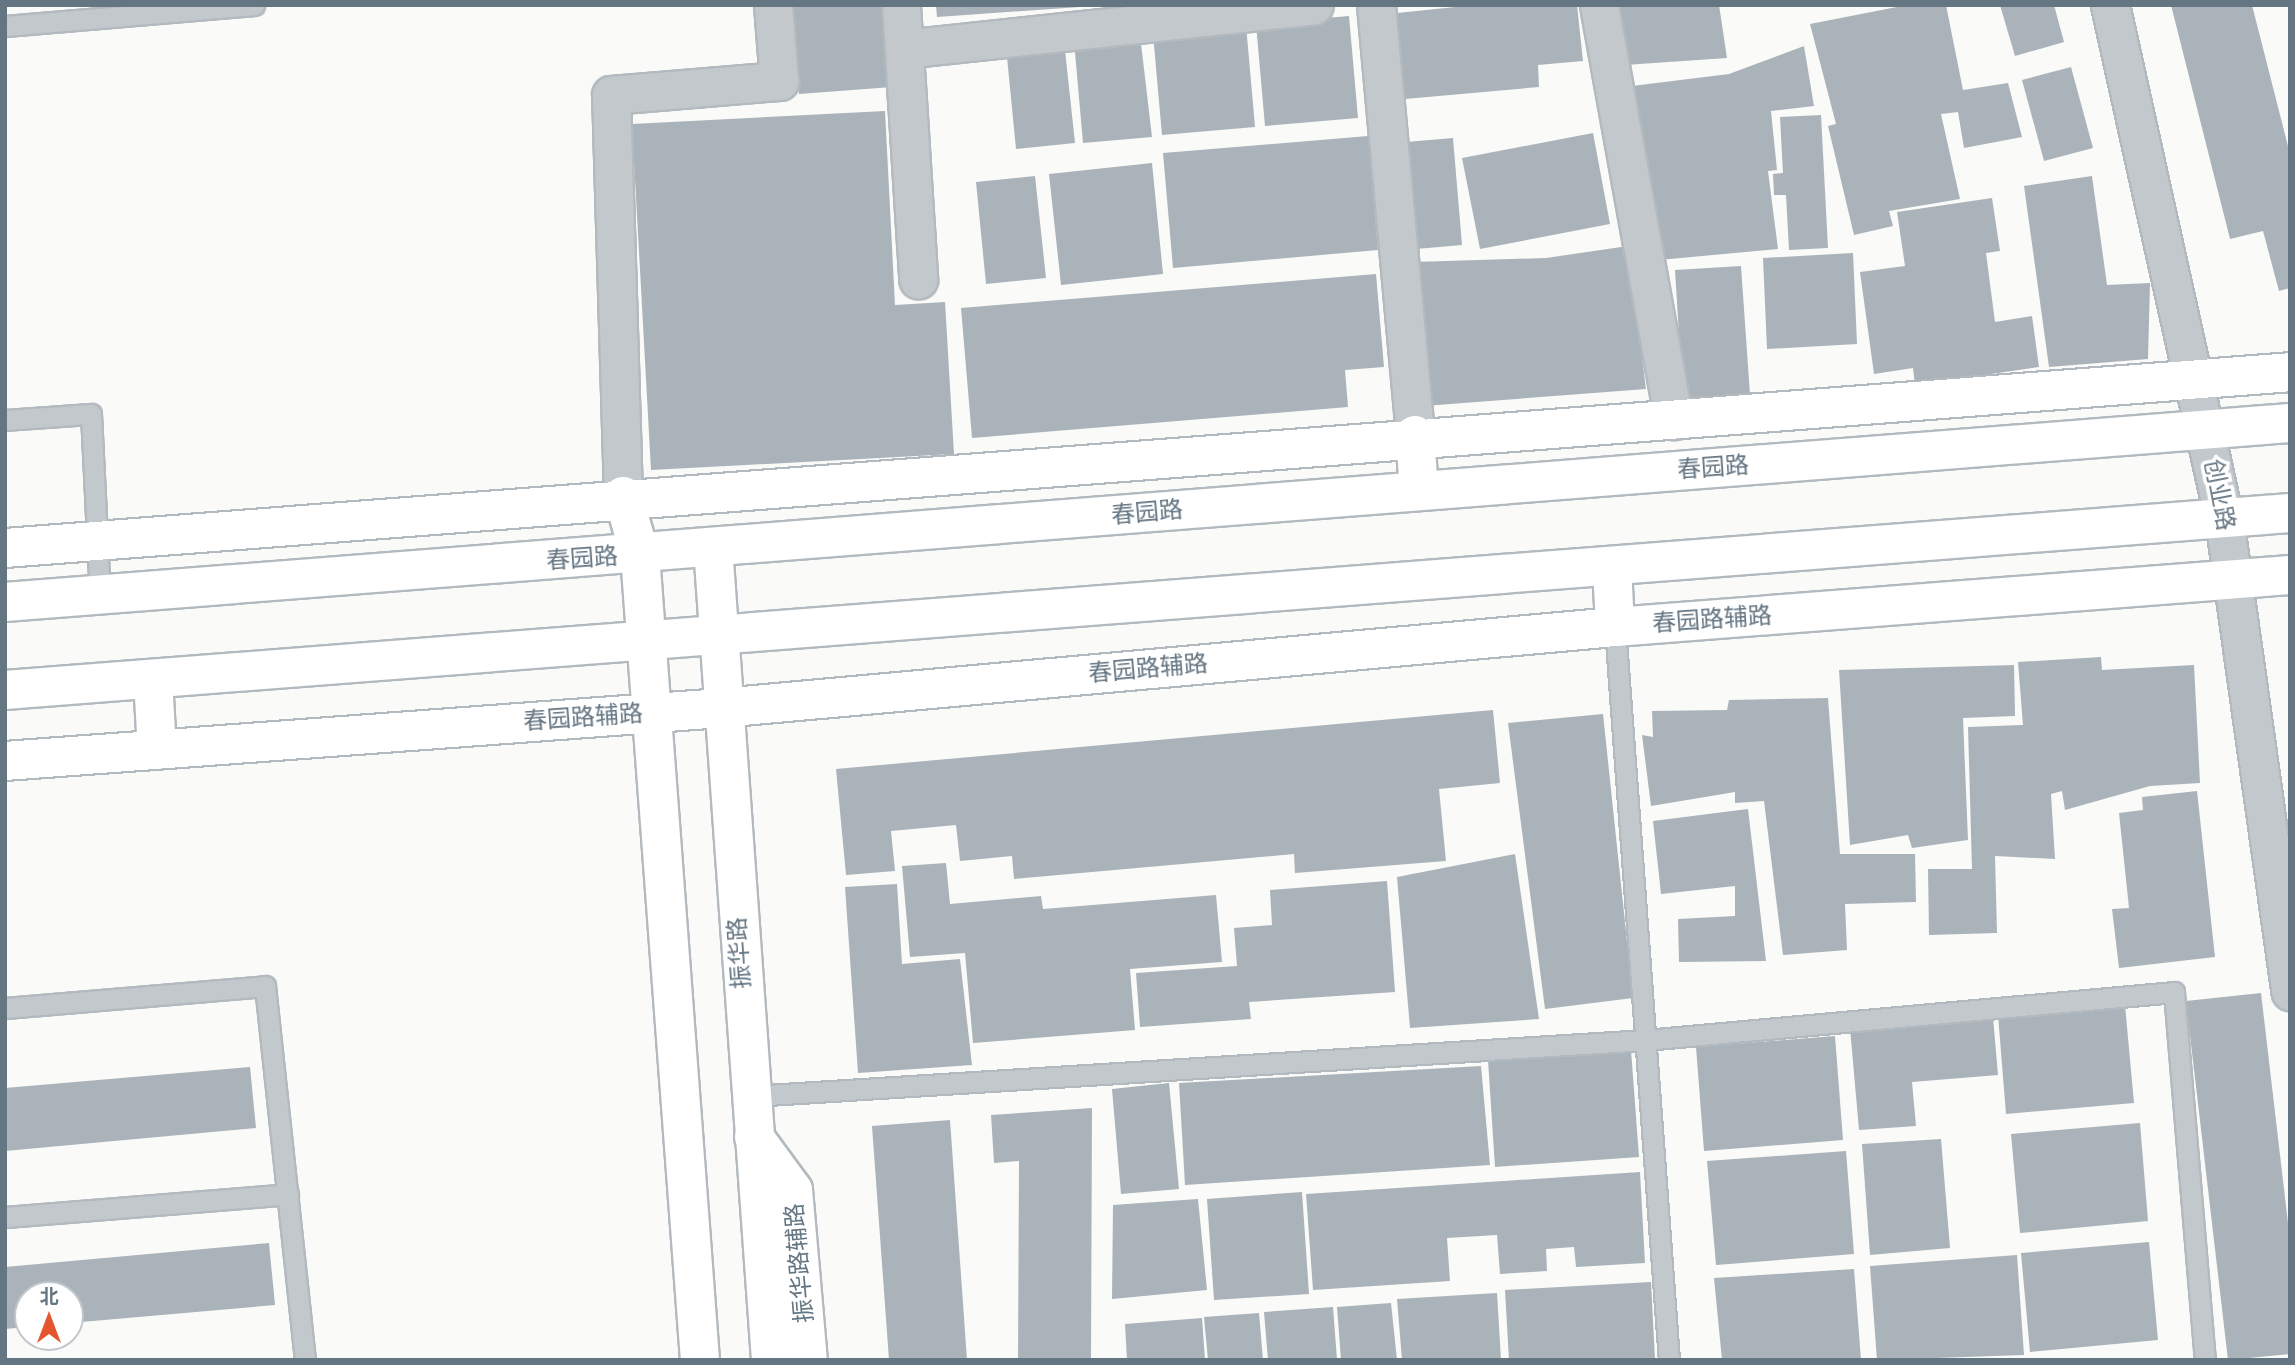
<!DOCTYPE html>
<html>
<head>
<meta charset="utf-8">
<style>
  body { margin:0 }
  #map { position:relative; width:2295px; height:1365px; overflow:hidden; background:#fafaf8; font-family:Karla,"Noto Sans SC",sans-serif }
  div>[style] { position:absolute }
  .building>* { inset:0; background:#aab3b9 }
  .roads { filter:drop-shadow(2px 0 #b3babf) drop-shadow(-2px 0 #b3babf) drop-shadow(0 2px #b3babf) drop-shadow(0 -2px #b3babf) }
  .lane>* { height:19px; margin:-9.5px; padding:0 9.5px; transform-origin:9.5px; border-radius:9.5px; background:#c3c8cc }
  .street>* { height:37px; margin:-18.5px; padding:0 18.5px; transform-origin:18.5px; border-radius:18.5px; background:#c3c8cc }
  .secondary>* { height:38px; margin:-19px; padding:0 19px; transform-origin:19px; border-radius:19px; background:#fff }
  .primary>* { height:38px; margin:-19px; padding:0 19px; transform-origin:19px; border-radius:19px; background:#fff }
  span { translate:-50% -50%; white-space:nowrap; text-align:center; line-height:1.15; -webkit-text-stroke:7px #fff; paint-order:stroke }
  .street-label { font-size:24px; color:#657683 }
  .frame { position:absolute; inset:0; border:7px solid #657683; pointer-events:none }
  .north { position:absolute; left:14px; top:1281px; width:70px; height:70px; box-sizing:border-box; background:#fff; border:2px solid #c1c8cd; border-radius:50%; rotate:0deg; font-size:19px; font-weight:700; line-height:28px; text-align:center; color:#657683 }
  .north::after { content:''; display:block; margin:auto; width:24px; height:32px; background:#e4572e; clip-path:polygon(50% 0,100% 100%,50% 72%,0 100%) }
</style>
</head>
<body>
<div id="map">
  <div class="building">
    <div style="clip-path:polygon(792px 5px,887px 5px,892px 87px,799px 94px)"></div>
    <div style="clip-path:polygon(936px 5px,1080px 5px,1080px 7px,937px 17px)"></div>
    <div style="clip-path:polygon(1475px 5px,1577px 5px,1583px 61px,1538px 65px,1539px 87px,1405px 99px,1397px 13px)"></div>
    <div style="clip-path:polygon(1614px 5px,1719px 5px,1727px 58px,1625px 65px)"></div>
    <div style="clip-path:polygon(1907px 5px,1946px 5px,1963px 90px,2008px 83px,2022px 137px,1964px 148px,1958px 112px,1941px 114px,1960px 199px,1889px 211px,1893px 226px,1854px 235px,1828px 126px,1836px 124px,1810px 24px)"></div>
    <div style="clip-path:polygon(2000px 5px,2054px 5px,2064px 42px,2015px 56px)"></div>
    <div style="clip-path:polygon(2171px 5px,2252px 5px,2290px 154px,2290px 288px,2279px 291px,2263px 231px,2230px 239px)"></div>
    <div style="clip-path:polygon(1349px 16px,1358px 118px,1265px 126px,1256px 24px)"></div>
    <div style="clip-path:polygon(1246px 25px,1255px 127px,1162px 135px,1153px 34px)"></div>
    <div style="clip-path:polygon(1140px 35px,1152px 137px,1083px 143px,1074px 41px)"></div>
    <div style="clip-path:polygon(1064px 41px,1075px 143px,1016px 149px,1006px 47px)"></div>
    <div style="clip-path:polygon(1804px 46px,1814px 106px,1771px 111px,1777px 170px,1768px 171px,1778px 249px,1659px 260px,1632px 86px,1729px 74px)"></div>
    <div style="clip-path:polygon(2071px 67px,2093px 148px,2044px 161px,2022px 80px)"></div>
    <div style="clip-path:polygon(885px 111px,895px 305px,945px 302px,954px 454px,651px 470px,632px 124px)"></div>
    <div style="clip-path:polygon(1821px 115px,1828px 248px,1789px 250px,1786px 195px,1774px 195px,1773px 174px,1783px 173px,1780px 117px)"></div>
    <div style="clip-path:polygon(1593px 133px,1610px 224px,1480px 249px,1462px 158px)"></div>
    <div style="clip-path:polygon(1368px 136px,1378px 250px,1173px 268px,1163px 153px)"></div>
    <div style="clip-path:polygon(1453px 138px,1462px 245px,1416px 249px,1406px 142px)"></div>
    <div style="clip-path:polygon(1152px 163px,1163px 274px,1061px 285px,1049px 174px)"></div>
    <div style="clip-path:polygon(1035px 176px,1046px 278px,986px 284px,976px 182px)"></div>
    <div style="clip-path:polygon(2092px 176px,2107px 285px,2150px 283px,2148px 359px,2049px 367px,2024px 186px)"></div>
    <div style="clip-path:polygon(1992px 198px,2000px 251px,1986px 253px,1995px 322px,2032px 316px,2039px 367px,1915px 385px,1913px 368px,1874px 374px,1860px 272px,1905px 266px,1897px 212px)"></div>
    <div style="clip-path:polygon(1628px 246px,1646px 389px,1424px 406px,1414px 262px,1546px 258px)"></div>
    <div style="clip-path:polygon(1853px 253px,1857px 344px,1767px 349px,1763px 258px)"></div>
    <div style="clip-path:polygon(1741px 266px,1750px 395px,1683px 400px,1675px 270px)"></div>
    <div style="clip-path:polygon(1376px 274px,1384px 367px,1345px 370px,1348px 407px,972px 438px,961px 308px)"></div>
    <div style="clip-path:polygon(2101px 657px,2102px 670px,2194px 665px,2200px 783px,2150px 786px,2065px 810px,2062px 791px,2051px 794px,2055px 859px,1995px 856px,1997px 933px,1929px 935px,1928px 869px,1972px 869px,1968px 727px,2023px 725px,2018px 662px)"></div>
    <div style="clip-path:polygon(2014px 665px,2015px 716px,1963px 718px,1968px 840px,1912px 848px,1908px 835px,1850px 845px,1839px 670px)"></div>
    <div style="clip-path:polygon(1828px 698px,1840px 854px,1915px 854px,1916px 902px,1845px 904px,1847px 950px,1783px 955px,1764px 801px,1735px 803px,1735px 792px,1651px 806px,1642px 735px,1653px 737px,1652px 711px,1727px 710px,1729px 700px)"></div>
    <div style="clip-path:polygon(1493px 710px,1500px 783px,1439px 789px,1446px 861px,1295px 873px,1294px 854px,1014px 879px,1012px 856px,960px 861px,956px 825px,891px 831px,895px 871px,846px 875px,836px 769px)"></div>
    <div style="clip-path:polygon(1603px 714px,1633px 998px,1545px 1009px,1508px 723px)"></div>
    <div style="clip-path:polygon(2197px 791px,2215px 957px,2119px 968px,2112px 909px,2129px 908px,2119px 813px,2143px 810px,2142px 797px)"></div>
    <div style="clip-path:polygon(1748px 809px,1766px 961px,1679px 962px,1678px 919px,1735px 916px,1735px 886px,1661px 894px,1653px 821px)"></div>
    <div style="clip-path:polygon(1515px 854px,1539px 1019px,1410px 1028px,1397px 877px)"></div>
    <div style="clip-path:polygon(946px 863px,950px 904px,1041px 896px,1043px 909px,1216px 895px,1222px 962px,1130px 969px,1135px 1030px,973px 1043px,965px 953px,910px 957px,902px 866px)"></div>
    <div style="clip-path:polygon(1387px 881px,1395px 992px,1249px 1002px,1251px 1019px,1140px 1027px,1136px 973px,1237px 966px,1234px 928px,1272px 925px,1270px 890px)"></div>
    <div style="clip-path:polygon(897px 884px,902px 964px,960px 959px,972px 1065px,858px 1073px,845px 887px)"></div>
    <div style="clip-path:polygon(2261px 993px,2290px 1240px,2290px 1354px,2228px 1360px,2186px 1001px)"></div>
    <div style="clip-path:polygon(2125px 1005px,2134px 1103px,2006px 1114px,1998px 1015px)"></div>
    <div style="clip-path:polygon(1993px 1017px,1998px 1075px,1912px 1082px,1916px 1126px,1859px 1130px,1850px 1028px)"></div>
    <div style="clip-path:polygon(1835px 1036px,1843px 1140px,1704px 1151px,1696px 1047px)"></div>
    <div style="clip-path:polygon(1631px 1050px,1639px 1157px,1495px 1167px,1488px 1060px)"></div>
    <div style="clip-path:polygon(1481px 1066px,1490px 1165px,1185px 1185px,1179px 1083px)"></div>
    <div style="clip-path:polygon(250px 1067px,256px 1128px,5px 1151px,5px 1088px)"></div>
    <div style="clip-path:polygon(1169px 1083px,1179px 1189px,1121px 1194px,1112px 1089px)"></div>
    <div style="clip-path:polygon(1092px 1108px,1091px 1360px,1018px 1360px,1019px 1161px,994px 1163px,991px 1115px)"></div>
    <div style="clip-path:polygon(950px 1120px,967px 1360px,889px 1360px,872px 1126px)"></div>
    <div style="clip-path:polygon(2140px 1123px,2148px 1221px,2020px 1233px,2011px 1134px)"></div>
    <div style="clip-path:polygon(1941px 1139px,1950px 1248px,1870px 1255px,1862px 1144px)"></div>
    <div style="clip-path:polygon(1846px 1151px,1854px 1254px,1716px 1265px,1707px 1161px)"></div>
    <div style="clip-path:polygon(1640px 1172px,1645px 1263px,1576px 1267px,1574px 1247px,1546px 1249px,1547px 1271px,1500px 1274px,1497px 1235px,1447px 1238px,1450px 1281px,1313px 1290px,1306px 1194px)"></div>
    <div style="clip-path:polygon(1302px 1192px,1309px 1294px,1214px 1300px,1207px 1199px)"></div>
    <div style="clip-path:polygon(1198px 1199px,1207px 1290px,1112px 1299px,1113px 1205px)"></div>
    <div style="clip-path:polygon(2149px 1242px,2158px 1340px,2030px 1352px,2021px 1253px)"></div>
    <div style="clip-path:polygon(269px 1243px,275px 1305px,70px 1323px,70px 1295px,28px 1295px,28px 1327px,5px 1329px,5px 1267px)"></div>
    <div style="clip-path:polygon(2017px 1255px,2024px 1355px,1877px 1360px,1870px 1266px)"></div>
    <div style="clip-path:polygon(1854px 1269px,1861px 1360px,1722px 1360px,1714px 1278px)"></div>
    <div style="clip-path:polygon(1651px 1282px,1655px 1360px,1509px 1360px,1505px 1290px)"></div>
    <div style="clip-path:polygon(1497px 1293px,1501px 1360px,1402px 1360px,1397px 1299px)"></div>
    <div style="clip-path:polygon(1391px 1303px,1397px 1360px,1341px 1360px,1337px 1307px)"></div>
    <div style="clip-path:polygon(1333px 1307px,1337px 1360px,1268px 1360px,1264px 1312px)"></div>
    <div style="clip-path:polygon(1259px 1313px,1263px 1360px,1208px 1360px,1204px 1317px)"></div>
    <div style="clip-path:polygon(1202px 1318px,1205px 1360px,1127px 1360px,1125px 1324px)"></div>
  </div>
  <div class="roads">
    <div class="lane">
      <div style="left:5px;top:26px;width:250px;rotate:-4.8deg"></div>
      <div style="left:5px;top:420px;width:86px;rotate:-4deg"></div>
      <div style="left:91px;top:414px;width:181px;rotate:87.2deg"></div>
      <div style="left:1615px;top:627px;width:735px;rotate:85.79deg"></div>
      <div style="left:5px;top:1008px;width:261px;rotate:-4.8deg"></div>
      <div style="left:265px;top:986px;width:376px;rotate:83.9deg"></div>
      <div style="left:751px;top:1096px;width:896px;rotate:-3.58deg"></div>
      <div style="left:1645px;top:1040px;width:531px;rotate:-5.18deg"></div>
      <div style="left:2174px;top:992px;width:369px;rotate:85.2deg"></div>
      <div style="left:5px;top:1217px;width:284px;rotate:-4.6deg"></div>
    </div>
    <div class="street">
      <div style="left:901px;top:5px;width:275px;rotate:86.4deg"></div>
      <div style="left:1376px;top:5px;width:432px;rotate:84.8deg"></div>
      <div style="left:1599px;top:5px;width:422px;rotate:79.8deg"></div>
      <div style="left:2110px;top:5px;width:526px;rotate:77.49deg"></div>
      <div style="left:2224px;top:519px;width:477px;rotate:82deg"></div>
      <div style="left:904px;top:49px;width:412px;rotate:-6.1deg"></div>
      <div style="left:623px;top:496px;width:401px;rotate:-91.7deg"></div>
      <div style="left:611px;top:95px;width:169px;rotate:-4.8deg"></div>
      <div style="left:779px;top:81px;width:76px;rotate:-94.5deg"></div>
    </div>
    <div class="secondary">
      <div style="left:1415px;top:435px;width:56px;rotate:85.9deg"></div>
      <div style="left:623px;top:496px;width:61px;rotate:73.9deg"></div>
      <div style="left:640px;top:555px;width:807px;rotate:85.74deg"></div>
      <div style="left:713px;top:547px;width:815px;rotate:85.92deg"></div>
      <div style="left:5px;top:548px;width:2292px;rotate:-4.4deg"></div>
      <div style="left:1612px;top:567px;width:60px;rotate:87.1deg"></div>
      <div style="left:153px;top:679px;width:71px;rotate:86.8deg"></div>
      <div style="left:5px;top:761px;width:718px;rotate:-4.23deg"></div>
      <div style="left:721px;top:708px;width:898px;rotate:-5.18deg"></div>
      <div style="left:1615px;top:627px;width:677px;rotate:-4.41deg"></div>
      <div style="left:754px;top:1137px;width:66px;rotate:53.7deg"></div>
      <div style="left:793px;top:1190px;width:171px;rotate:85deg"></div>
    </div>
    <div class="primary">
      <div style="left:5px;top:602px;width:2292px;rotate:-4.48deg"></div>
      <div style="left:5px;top:690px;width:2292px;rotate:-4.43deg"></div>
    </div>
  </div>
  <div class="street-label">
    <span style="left:1713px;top:468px;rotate:-4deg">春园路</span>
    <span style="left:2219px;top:495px;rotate:79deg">创业路</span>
    <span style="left:1147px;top:513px;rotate:-5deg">春园路</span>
    <span style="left:582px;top:559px;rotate:-4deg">春园路</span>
    <span style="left:1712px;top:620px;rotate:-4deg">春园路辅路</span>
    <span style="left:1148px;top:669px;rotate:-5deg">春园路辅路</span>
    <span style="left:583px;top:718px;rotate:-4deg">春园路辅路</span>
    <span style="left:740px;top:953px;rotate:-94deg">振华路</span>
    <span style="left:800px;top:1263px;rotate:-95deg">振华路辅路</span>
  </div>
  <div class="frame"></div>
  <div class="north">北</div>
</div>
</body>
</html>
